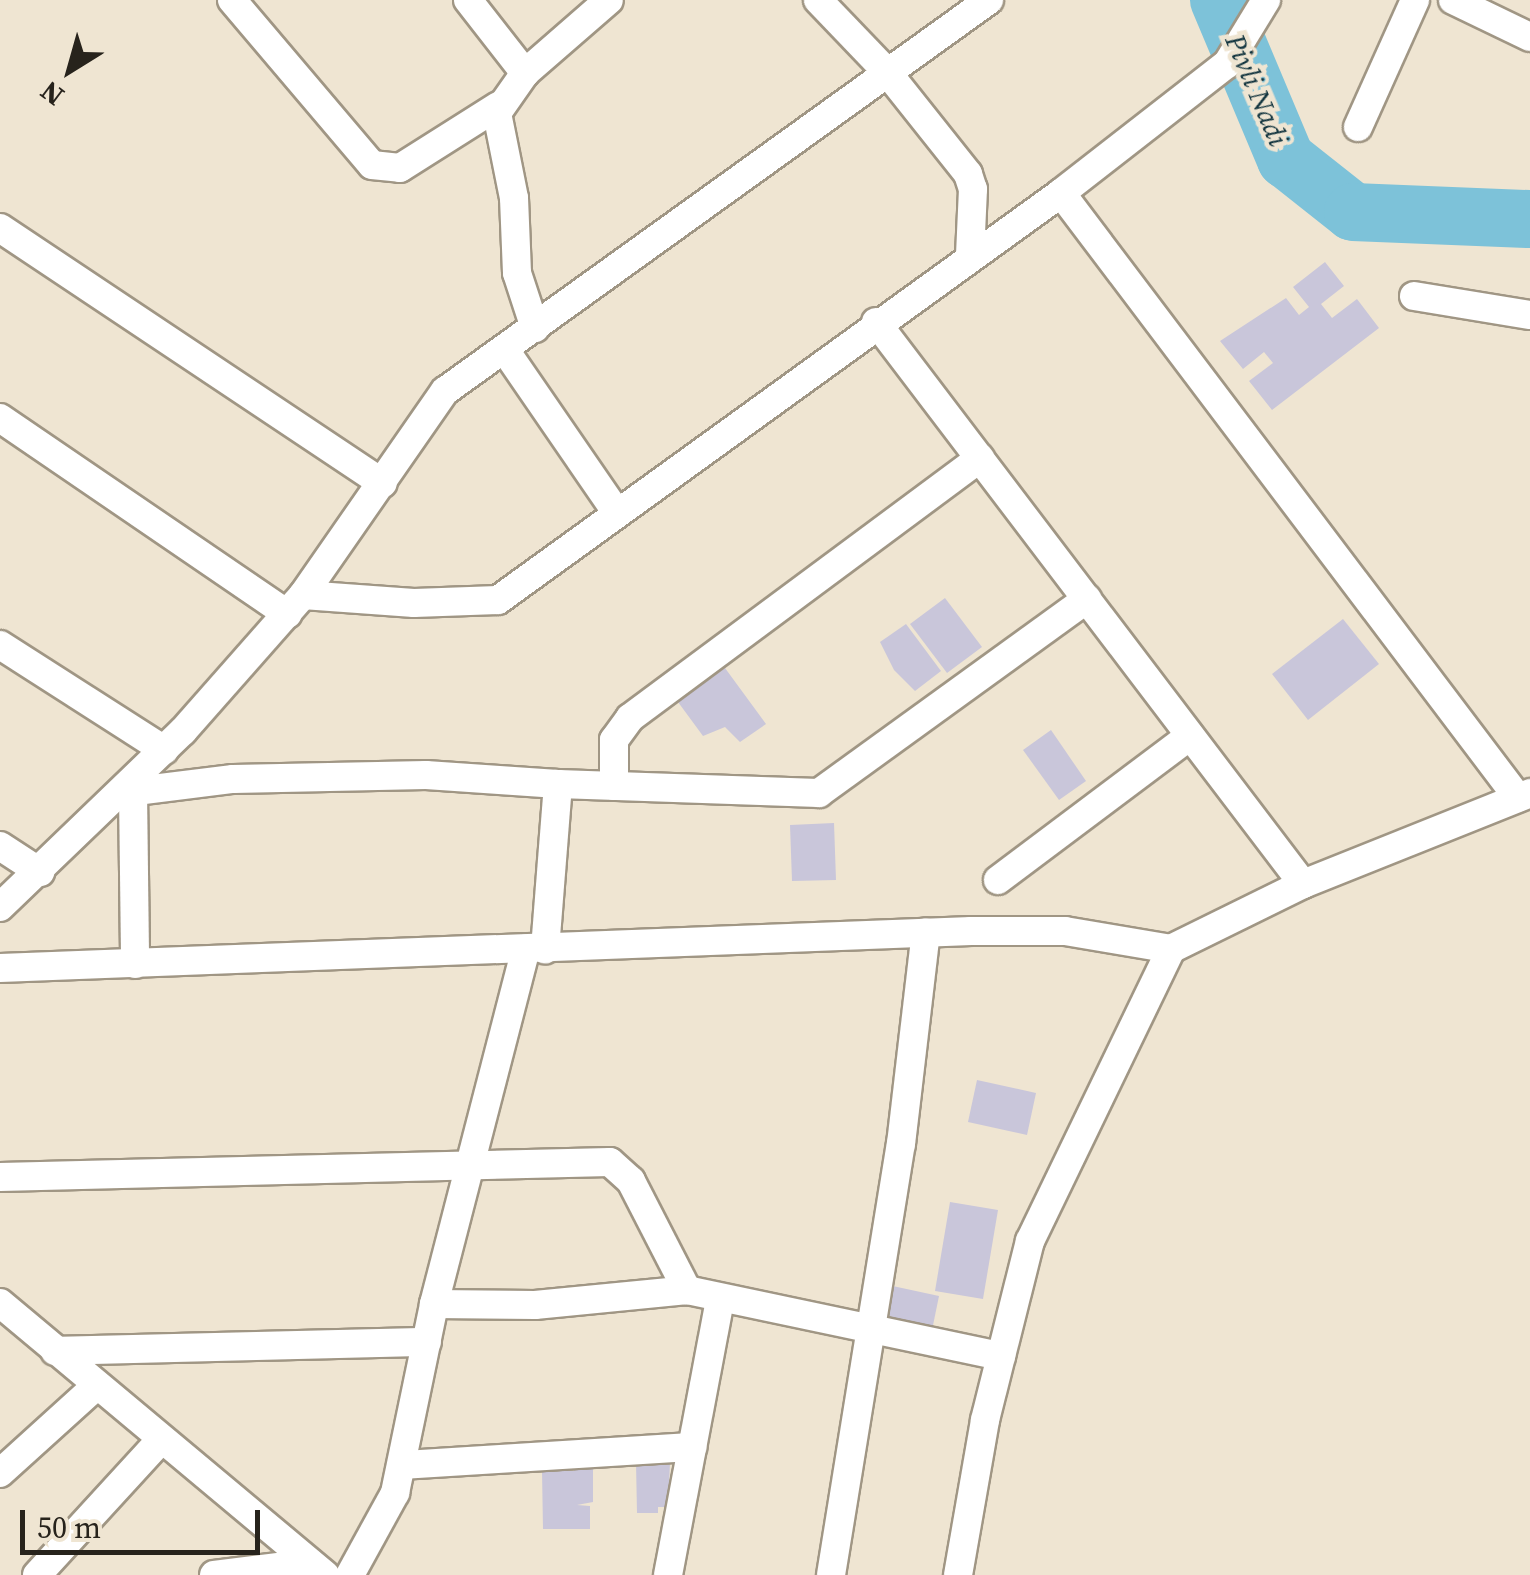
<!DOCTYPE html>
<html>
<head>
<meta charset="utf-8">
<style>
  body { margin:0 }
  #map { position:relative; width:1530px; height:1575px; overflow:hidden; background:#efe5d2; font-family:"Source Serif 4",serif }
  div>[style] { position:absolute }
  .river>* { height:58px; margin:-29px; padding:0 29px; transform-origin:29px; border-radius:29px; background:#7dc2d9 }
  .building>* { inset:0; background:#c9c6da }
  .roads { filter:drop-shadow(2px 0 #a09684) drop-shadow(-2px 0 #a09684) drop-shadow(0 2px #a09684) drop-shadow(0 -2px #a09684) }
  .street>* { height:28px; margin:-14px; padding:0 14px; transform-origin:14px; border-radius:14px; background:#fff }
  span { translate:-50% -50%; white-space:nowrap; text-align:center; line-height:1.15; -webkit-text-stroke:9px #efe5d2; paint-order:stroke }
  .water-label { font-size:28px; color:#13353f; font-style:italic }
  .north { position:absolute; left:20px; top:20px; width:100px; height:100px; -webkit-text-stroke:8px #efe5d2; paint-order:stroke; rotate:217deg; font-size:28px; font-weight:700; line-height:40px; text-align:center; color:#27231c }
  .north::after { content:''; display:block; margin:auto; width:35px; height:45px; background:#27231c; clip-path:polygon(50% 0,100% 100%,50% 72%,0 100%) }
  .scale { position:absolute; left:20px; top:1510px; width:240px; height:45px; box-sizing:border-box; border:5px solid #27231c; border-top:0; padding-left:12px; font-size:30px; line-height:35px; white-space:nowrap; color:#27231c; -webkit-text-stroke:8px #efe5d2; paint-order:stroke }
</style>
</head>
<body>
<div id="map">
  <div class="river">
    <div style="left:1219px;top:0;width:173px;rotate:67.2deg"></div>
    <div style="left:1286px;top:159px;width:85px;rotate:38.3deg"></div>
    <div style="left:1353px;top:212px;width:177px;rotate:2.3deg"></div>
  </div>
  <div class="building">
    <div style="clip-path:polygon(1325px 262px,1344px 286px,1321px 304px,1332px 318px,1357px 299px,1379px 328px,1272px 410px,1249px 381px,1273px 363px,1264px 352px,1243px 369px,1220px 341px,1286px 298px,1299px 315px,1309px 307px,1293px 287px)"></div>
    <div style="clip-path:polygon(945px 598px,982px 647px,947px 673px,910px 624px)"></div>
    <div style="clip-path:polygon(1343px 619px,1379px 664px,1308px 720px,1272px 674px)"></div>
    <div style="clip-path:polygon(906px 624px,941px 671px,915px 691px,894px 670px,880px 642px)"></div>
    <div style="clip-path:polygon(725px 668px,766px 724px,740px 742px,725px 727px,703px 736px,678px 702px)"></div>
    <div style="clip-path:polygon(1051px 730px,1086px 781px,1059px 800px,1023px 750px)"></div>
    <div style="clip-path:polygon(834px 823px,836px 880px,792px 881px,790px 825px)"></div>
    <div style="clip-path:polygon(977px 1080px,1036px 1093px,1027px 1135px,968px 1122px)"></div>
    <div style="clip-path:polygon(950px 1202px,998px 1210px,983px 1299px,935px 1291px)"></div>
    <div style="clip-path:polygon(888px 1285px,939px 1296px,931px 1335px,881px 1324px)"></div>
    <div style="clip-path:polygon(636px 1463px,670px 1463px,668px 1507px,658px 1507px,658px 1513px,637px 1513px)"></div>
    <div style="clip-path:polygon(574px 1466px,593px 1466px,593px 1502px,577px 1505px,590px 1506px,590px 1529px,543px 1529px,542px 1471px,574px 1471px)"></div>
  </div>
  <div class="roads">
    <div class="street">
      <div style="left:232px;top:0;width:216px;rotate:49.7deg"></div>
      <div style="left:372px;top:165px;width:28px;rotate:6deg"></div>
      <div style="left:400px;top:168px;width:116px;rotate:-32.3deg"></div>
      <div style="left:468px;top:0;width:93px;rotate:52deg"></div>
      <div style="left:525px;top:73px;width:111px;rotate:-41deg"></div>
      <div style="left:818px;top:0;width:100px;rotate:46.2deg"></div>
      <div style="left:887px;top:72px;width:130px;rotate:51.5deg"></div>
      <div style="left:968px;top:174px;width:16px;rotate:72deg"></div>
      <div style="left:973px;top:189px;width:67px;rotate:92.6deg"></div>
      <div style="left:1453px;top:0;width:85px;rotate:25.7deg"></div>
      <div style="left:525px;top:73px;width:49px;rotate:125deg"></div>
      <div style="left:497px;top:113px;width:87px;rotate:78.7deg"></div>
      <div style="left:514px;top:198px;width:75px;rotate:87.7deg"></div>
      <div style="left:517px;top:273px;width:58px;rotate:71.9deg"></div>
      <div style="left:1358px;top:127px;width:139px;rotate:-65.8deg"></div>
      <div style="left:1061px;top:193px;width:758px;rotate:52.93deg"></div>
      <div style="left:0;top:228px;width:460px;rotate:33.7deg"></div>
      <div style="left:1414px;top:296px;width:118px;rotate:9.3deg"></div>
      <div style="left:876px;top:322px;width:706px;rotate:52.77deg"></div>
      <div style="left:505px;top:350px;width:198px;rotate:55.5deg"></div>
      <div style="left:0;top:418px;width:348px;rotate:34.3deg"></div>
      <div style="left:303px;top:595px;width:249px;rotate:-55.2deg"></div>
      <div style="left:445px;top:391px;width:670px;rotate:-35.71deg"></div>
      <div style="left:0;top:645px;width:195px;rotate:32.6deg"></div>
      <div style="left:558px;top:784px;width:261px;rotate:2deg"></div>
      <div style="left:819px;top:793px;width:331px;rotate:-35.9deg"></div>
      <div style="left:614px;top:786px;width:46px;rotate:-90deg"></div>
      <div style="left:614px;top:740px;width:27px;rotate:-54deg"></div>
      <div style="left:630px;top:718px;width:436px;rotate:-36.6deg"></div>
      <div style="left:133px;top:791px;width:173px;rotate:89.3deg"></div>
      <div style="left:120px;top:793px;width:114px;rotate:-7.1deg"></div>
      <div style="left:233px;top:779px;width:193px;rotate:-1.2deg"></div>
      <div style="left:426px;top:775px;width:132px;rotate:3.9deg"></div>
      <div style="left:558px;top:784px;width:166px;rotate:94.5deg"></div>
      <div style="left:0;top:846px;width:48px;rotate:33deg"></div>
      <div style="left:998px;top:880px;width:240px;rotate:-36.9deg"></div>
      <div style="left:0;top:907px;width:254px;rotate:-43.9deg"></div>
      <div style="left:183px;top:731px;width:181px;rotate:-48.6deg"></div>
      <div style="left:303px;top:595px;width:111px;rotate:4.1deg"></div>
      <div style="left:414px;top:603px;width:84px;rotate:-2deg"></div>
      <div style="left:498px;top:600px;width:695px;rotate:-35.86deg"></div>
      <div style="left:1061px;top:193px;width:210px;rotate:-37.9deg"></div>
      <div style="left:1227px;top:64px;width:75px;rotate:-58.6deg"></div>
      <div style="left:0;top:968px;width:972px;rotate:-2.18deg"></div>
      <div style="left:971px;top:931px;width:94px"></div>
      <div style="left:1065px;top:931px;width:108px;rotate:9.6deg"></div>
      <div style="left:0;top:1177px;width:610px;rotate:-1.41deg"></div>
      <div style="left:610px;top:1162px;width:28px;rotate:42deg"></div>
      <div style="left:631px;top:1181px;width:123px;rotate:62.8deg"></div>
      <div style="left:687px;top:1290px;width:321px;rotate:11.9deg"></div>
      <div style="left:0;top:1303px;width:424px;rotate:39.9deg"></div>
      <div style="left:434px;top:1304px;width:101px;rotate:0.6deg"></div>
      <div style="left:535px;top:1305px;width:153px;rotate:-5.6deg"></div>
      <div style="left:55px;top:1351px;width:372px;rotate:-1.4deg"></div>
      <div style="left:403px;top:1465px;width:290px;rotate:-3.6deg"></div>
      <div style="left:0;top:1473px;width:128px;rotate:-42.2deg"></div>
      <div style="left:37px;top:1575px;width:182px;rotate:-47.5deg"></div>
      <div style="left:214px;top:1575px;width:97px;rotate:-7.1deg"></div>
      <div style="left:350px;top:1575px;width:94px;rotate:-61.2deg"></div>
      <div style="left:395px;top:1493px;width:193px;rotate:-78.3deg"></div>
      <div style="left:434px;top:1304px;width:367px;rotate:-75.5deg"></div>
      <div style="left:668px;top:1575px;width:281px;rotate:-79.3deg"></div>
      <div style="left:831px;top:1575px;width:437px;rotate:-80.8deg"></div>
      <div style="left:901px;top:1144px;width:213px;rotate:-83.3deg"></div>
      <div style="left:958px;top:1575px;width:157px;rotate:-80.1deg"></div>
      <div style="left:985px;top:1420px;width:185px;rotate:-75.9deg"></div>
      <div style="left:1030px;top:1241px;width:324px;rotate:-64.2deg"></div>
      <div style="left:1171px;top:949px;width:147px;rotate:-26.2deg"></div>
      <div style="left:1303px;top:884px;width:245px;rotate:-21.8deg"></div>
    </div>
  </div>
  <div class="water-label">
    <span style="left:1257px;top:90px;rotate:67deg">Pivli Nadi</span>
  </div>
  <div class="north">N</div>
  <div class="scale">50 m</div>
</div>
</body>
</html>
